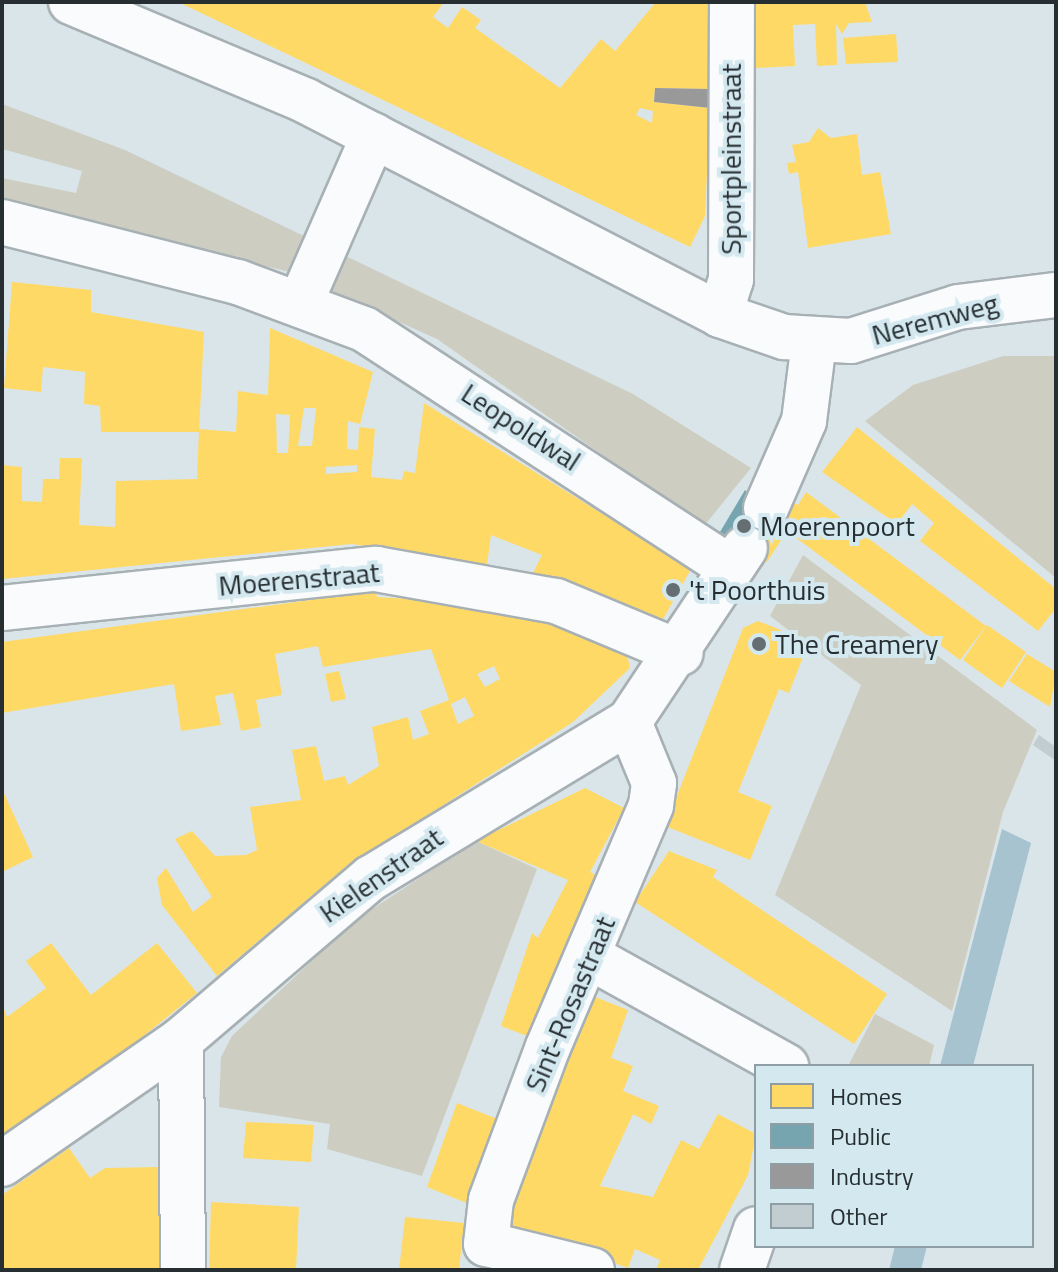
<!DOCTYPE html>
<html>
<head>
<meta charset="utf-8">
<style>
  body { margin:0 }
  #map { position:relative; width:1058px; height:1272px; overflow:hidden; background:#dae5ea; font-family:"Titillium Web",sans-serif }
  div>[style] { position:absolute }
  .green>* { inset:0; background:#cdcec1 }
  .water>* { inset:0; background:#a6c3cf }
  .homes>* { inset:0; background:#ffd966 }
  .public>* { inset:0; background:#76a5af }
  .industry>* { inset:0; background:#999 }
  .building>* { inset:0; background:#c2cdd2 }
  .roads { filter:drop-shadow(2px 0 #a7b0b4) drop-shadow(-2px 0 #a7b0b4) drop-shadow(0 2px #a7b0b4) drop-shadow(0 -2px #a7b0b4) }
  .street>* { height:44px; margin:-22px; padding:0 22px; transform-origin:22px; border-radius:22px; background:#f9fbfc }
  .secondary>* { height:44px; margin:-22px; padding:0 22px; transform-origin:22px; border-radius:22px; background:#f9fbfc }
  .dots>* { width:22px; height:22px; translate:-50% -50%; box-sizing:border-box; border:4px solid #d4e8f0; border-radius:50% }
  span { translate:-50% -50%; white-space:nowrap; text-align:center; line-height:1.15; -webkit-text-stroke:8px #d4e8f0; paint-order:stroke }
  .street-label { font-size:28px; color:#262e31 }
  .poi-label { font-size:28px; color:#262e31 }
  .left { translate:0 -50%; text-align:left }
  .frame { position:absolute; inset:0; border:4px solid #262e31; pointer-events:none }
  .legend { position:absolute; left:754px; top:1064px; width:280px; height:184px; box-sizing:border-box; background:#d4e8f0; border:2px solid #8e9ea4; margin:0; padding:10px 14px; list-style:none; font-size:24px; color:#262e31 }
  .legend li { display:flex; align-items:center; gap:16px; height:40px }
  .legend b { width:40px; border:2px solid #8e9ea4 }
</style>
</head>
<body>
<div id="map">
  <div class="green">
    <div style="clip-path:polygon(2px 104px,125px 150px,633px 394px,751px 468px,704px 526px,437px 339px,286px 271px,2px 204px,2px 178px,76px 193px,82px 171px,2px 149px)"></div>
    <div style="clip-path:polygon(1003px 356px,1056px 356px,1056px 578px,865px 421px,913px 385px)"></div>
    <div style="clip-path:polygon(803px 555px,1037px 730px,1003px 812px,952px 1011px,775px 895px,861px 685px,770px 616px)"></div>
    <div style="clip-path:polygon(476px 841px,537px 869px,422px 1176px,327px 1149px,330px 1124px,219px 1107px,221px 1057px,232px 1036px,354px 921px)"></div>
    <div style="clip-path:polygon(875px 1014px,934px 1045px,929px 1066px,848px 1066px)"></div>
  </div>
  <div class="water">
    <div style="clip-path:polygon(1002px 829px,1031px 843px,973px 1066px,940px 1066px)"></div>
    <div style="clip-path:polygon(895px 1246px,927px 1246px,921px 1270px,889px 1270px)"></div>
  </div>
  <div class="homes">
    <div style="clip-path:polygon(evenodd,178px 2px,444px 2px,433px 17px,448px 28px,462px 7px,481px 20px,475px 28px,560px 88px,601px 39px,615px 51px,656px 2px,712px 2px,710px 89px,655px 88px,654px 102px,710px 108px,705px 216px,690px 247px,178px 2px,640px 108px,653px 111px,652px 123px,636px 115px,640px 108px)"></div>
    <div style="clip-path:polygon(750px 2px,865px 2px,872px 22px,849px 23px,842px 34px,836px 24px,837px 65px,817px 66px,815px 24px,793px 25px,795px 66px,755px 68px)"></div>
    <div style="clip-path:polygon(896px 34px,898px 62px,846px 64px,843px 38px)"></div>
    <div style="clip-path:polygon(818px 128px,831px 138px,857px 134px,862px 175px,880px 172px,891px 234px,808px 248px,798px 172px,789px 174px,787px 163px,796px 162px,792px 145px,809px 142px)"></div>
    <div style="clip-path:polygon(12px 282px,91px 290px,91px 312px,204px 332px,199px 432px,101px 432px,100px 406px,84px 404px,85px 372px,43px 367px,41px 392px,4px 388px)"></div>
    <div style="clip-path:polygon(evenodd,270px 328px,373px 372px,360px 424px,348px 421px,347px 449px,358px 450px,359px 427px,375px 429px,371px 477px,402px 480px,404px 471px,415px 473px,424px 403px,691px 569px,662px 621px,533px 573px,542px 555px,491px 535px,487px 565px,352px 544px,2px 579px,2px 465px,22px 467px,22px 501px,42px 502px,43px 479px,59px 479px,60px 458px,82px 458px,79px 525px,115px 527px,116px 481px,197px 479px,199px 429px,236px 432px,238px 391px,268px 395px,270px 328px,304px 408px,316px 408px,312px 446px,298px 446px,304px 408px,270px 328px,276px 414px,290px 415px,288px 453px,277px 453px,276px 414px,270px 328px,357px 465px,357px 472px,326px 474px,326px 467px,357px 465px)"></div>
    <div style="clip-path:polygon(857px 427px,1056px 589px,1056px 608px,1038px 631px,920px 541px,934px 523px,912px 504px,897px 524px,822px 472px)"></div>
    <div style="clip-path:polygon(806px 492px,986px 626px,960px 660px,787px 531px,767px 562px,754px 554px,789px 500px,798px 505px)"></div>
    <div style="clip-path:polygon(evenodd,376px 591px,377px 597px,458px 602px,560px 625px,626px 649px,630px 668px,573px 722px,342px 870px,217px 976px,162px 905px,157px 878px,166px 868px,193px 912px,212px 897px,175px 839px,192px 831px,215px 856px,246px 855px,257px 850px,250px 807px,301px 800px,292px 750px,316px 746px,324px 781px,345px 776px,348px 785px,379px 766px,372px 727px,408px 717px,413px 740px,429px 734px,420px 711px,449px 700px,431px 649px,323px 667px,318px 646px,275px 654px,282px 695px,256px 700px,261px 727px,241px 731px,233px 693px,215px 696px,221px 725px,181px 731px,174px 684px,2px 713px,2px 642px,376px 591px,494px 666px,500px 679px,485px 687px,477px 674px,494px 666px,376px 591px,465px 697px,474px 716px,458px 724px,451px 704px,465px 697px)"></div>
    <div style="clip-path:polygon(758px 621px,783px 631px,780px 639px,803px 657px,789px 693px,779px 689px,738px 792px,772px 806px,750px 860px,665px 826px,743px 628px)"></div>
    <div style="clip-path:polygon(987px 625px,1026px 652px,1002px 688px,963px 660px)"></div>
    <div style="clip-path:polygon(1027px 654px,1056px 672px,1050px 707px,1009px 681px)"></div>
    <div style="clip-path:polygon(339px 671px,346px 699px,331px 702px,325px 674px)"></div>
    <div style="clip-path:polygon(585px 788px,624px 808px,590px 872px,609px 882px,538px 1040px,501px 1026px,532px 933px,538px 938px,568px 880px,476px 841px)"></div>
    <div style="clip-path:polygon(2px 789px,33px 857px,2px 872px)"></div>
    <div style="clip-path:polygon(669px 851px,717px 870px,713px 877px,887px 994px,854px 1044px,635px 902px)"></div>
    <div style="clip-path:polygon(51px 943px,91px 995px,157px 943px,197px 993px,105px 1067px,2px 1134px,2px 1004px,7px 1017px,46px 988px,26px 961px)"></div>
    <div style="clip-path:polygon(585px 993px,628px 1010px,611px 1058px,633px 1066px,623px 1091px,659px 1106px,651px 1124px,633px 1114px,600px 1186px,653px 1197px,681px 1140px,699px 1149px,718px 1114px,756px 1134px,748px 1175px,698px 1270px,656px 1270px,660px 1260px,635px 1249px,628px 1268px,498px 1221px)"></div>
    <div style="clip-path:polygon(457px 1103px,500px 1120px,469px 1204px,427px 1187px)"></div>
    <div style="clip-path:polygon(246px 1122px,314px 1125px,311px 1162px,243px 1158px)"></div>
    <div style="clip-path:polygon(69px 1148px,90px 1178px,105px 1168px,159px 1167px,161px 1270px,2px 1270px,2px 1195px)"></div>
    <div style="clip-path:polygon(211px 1202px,299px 1207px,296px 1270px,209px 1270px)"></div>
    <div style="clip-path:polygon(405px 1217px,464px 1223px,459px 1270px,399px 1270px)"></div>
  </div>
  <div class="public">
    <div style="clip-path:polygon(745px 490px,777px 523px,754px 554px,720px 532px)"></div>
  </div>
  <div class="industry">
    <div style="clip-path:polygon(655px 88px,710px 89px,710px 108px,654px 102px)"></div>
  </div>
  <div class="building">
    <div style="clip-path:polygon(1039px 735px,1056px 747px,1056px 761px,1033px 745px)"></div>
  </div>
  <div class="roads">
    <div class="street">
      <div style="left:2px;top:222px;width:244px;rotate:14.3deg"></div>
      <div style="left:238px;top:282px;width:134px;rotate:20.5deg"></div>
      <div style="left:364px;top:329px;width:438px;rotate:33.1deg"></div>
      <div style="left:300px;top:304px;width:184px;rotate:-66.4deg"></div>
      <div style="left:720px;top:315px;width:37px;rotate:-73deg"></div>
      <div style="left:731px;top:280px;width:278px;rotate:-89.8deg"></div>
      <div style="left:766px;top:508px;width:95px;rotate:-66.4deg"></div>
      <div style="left:804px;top:421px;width:80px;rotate:-82.8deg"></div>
      <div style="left:2px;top:608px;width:376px;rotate:-6deg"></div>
      <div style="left:376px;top:569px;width:183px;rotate:10.1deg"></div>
      <div style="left:556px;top:601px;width:135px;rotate:22.6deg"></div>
      <div style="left:588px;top:956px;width:227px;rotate:29.1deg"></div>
      <div style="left:181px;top:1040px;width:230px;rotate:89.5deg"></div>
      <div style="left:2px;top:1164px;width:218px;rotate:-34.7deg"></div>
      <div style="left:181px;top:1040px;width:250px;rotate:-40.5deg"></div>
      <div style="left:371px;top:878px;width:301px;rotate:-31.2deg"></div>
      <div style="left:629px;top:722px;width:209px;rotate:-56.3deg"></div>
      <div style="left:592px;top:1270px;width:109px;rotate:-166.2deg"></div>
      <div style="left:486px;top:1244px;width:44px;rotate:-83.5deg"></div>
      <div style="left:491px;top:1200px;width:163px;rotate:-69.6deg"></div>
      <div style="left:548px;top:1047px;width:263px;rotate:-66.9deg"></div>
      <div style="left:651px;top:805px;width:22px;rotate:-82deg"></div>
      <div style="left:654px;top:783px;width:66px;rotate:-112.3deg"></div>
      <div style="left:742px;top:1270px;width:43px;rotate:-71.1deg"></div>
    </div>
    <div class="secondary">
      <div style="left:71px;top:2px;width:255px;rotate:22.8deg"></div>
      <div style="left:306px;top:101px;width:466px;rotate:27.3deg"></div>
      <div style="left:720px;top:315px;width:68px;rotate:19deg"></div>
      <div style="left:784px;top:337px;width:67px;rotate:3.4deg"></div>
      <div style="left:851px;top:341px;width:112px;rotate:-17.6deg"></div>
      <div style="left:958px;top:307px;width:99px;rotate:-7deg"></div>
    </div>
  </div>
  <div class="dots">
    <div style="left:744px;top:526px;background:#656e72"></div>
    <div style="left:673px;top:590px;background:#656e72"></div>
    <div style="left:759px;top:644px;background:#656e72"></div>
  </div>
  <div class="street-label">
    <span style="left:731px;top:159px;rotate:-90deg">Sportpleinstraat</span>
    <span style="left:935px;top:319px;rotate:-15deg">Neremweg</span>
    <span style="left:521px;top:427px;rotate:33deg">Leopoldwal</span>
    <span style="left:299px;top:579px;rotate:-5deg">Moerenstraat</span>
    <span style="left:381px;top:875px;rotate:-35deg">Kielenstraat</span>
    <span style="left:570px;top:1004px;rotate:-67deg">Sint-Rosastraat</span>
  </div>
  <div class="poi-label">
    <span class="left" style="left:760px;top:526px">Moerenpoort</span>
    <span class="left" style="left:689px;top:590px">'t Poorthuis</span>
    <span class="left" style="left:775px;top:644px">The Creamery</span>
  </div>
  <div class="frame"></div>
  <ul class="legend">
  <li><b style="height:22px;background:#ffd966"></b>Homes</li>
  <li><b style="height:22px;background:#76a5af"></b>Public</li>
  <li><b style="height:22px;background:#999"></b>Industry</li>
  <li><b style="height:22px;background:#c2cdd2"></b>Other</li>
  </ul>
</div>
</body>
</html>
